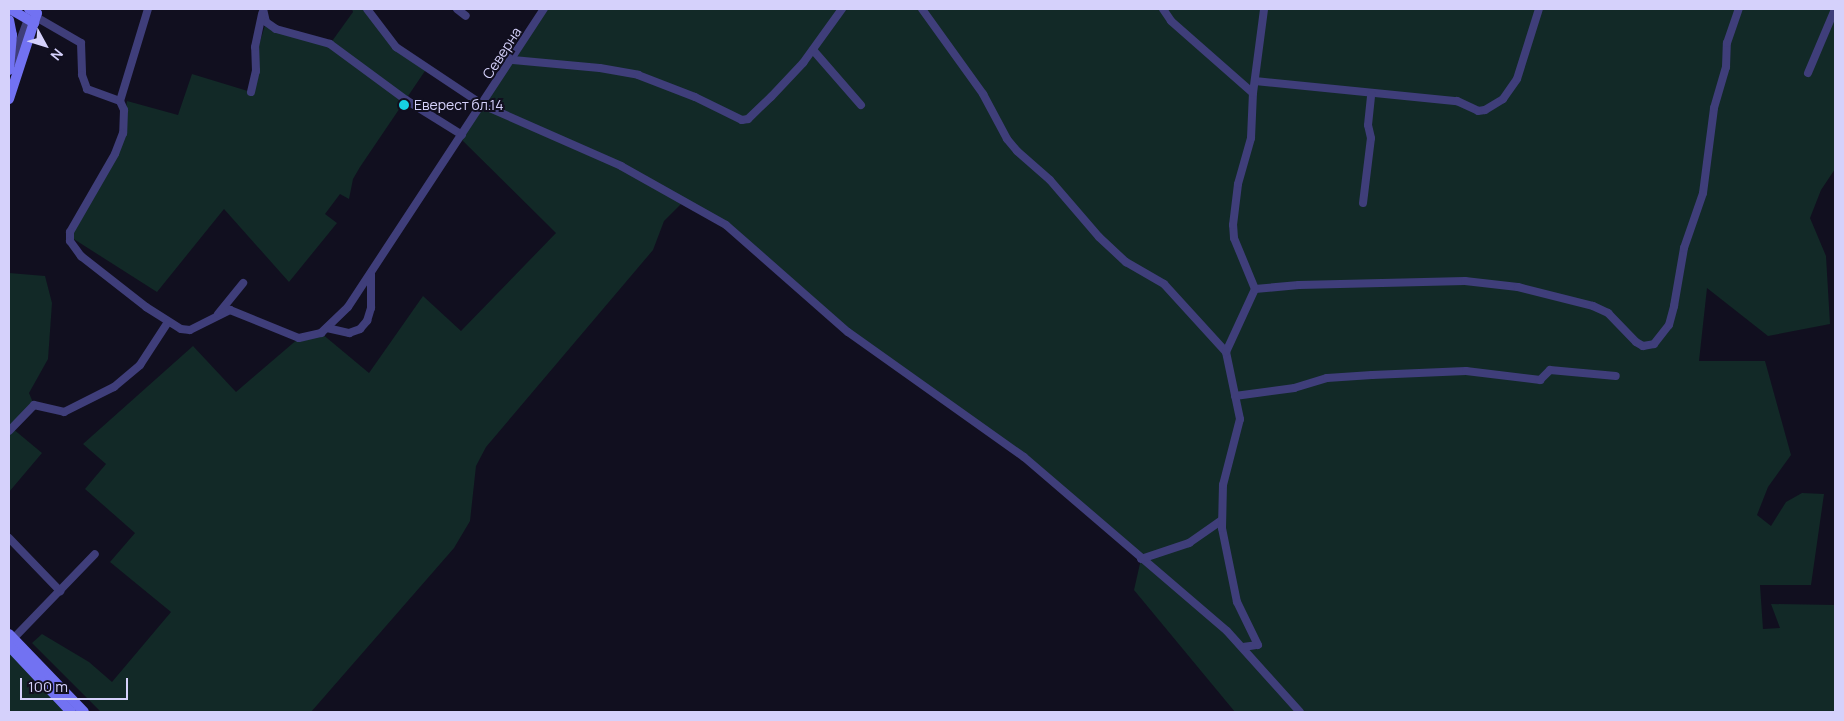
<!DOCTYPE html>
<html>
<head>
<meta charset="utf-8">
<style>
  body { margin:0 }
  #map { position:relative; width:1844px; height:721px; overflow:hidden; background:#110f1f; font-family:Manrope,sans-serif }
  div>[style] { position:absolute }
  .green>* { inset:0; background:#122927 }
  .minor>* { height:8px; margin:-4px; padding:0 4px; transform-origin:4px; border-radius:4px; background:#3f3e7a }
  .tertiary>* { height:9px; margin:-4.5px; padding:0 4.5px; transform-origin:4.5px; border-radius:4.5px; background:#3f3e7a }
  .secondary>* { height:10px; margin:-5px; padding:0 5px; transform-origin:5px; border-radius:5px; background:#7272f2 }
  .dots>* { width:14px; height:14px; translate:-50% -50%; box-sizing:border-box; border:2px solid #110f1f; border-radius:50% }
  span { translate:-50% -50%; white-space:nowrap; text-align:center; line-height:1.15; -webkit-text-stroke:4px #110f1f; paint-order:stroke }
  .street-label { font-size:14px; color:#d5d1fb }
  .poi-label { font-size:14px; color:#d5d1fb }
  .left { translate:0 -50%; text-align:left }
  .frame { position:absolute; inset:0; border:10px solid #d5d1fb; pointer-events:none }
  .north { position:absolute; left:20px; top:20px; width:50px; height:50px; -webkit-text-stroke:4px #110f1f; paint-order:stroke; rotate:129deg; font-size:14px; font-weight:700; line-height:20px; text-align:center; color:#d5d1fb }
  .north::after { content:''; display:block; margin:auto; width:18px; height:22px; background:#d5d1fb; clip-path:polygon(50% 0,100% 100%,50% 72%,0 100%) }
  .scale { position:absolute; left:20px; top:678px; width:108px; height:22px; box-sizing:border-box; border:2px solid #d5d1fb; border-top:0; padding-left:6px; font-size:15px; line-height:18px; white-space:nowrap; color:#d5d1fb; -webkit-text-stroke:4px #110f1f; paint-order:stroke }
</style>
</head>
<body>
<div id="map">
  <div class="green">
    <div style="clip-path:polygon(352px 9px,368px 9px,386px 37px,427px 68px,360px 167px,353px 179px,349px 199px,340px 194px,325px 214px,337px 223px,289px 282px,224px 209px,157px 292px,69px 236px,123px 133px,127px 101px,178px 115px,192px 74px,251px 92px,255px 58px,266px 22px,330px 44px,353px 12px)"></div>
    <div style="clip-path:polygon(544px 9px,1835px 9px,1835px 169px,1821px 190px,1810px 218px,1826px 256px,1830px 324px,1768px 336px,1707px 288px,1699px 361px,1765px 361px,1791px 455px,1768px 487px,1757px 515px,1771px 526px,1786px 502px,1802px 493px,1824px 494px,1811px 585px,1760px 585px,1763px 629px,1780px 628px,1771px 604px,1835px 605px,1835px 712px,1235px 712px,1134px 590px,1141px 559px,1024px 457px,848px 332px,750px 244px,685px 200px,664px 221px,653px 250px,486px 447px,476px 466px,470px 521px,454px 548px,311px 712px,101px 712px,32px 643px,42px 634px,89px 662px,112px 682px,171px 612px,110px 562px,135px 533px,85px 489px,106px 464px,83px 444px,193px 346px,236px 392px,299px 338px,321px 333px,369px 373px,423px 296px,461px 331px,556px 233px,460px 138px)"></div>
    <div style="clip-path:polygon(9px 273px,45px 276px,52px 303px,48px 359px,29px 393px,34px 405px,12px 428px,42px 453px,9px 492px)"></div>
    <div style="clip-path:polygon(9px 646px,71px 712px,9px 712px)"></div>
  </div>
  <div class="minor">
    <div style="left:263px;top:9px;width:13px;rotate:77deg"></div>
    <div style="left:266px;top:22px;width:12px;rotate:35deg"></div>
    <div style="left:276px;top:29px;width:56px;rotate:15.5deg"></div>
    <div style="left:330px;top:44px;width:94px;rotate:36.4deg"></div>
    <div style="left:406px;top:100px;width:66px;rotate:32deg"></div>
    <div style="left:367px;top:9px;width:48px;rotate:52.7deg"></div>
    <div style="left:396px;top:47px;width:105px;rotate:33.7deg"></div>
    <div style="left:483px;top:105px;width:151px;rotate:23.8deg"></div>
    <div style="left:621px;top:166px;width:120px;rotate:29.3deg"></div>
    <div style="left:726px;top:225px;width:162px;rotate:41.3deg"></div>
    <div style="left:848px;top:332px;width:216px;rotate:35.4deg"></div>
    <div style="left:1024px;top:457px;width:267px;rotate:40.6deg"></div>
    <div style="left:1227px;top:631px;width:109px;rotate:48deg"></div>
    <div style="left:457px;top:9px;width:11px;rotate:38deg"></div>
    <div style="left:922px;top:9px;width:105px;rotate:54.3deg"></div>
    <div style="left:983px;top:94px;width:51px;rotate:61.9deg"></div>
    <div style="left:1007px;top:139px;width:16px;rotate:50deg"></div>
    <div style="left:1017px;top:151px;width:44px;rotate:41.3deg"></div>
    <div style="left:1050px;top:180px;width:75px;rotate:49.3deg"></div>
    <div style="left:1099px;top:237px;width:37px;rotate:43deg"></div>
    <div style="left:1126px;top:262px;width:44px;rotate:30.1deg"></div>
    <div style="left:1164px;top:284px;width:92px;rotate:47.6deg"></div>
    <div style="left:1163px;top:9px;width:14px;rotate:56deg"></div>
    <div style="left:1171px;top:21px;width:109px;rotate:41.3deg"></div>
    <div style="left:36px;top:17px;width:52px;rotate:30deg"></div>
    <div style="left:81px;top:43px;width:32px;rotate:88deg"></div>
    <div style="left:82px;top:75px;width:15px;rotate:70deg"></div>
    <div style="left:87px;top:89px;width:35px;rotate:20deg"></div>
    <div style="left:120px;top:101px;width:10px;rotate:66deg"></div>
    <div style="left:124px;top:110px;width:23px;rotate:92deg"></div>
    <div style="left:123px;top:133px;width:22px;rotate:111deg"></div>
    <div style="left:115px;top:154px;width:90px;rotate:120deg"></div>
    <div style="left:70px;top:232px;width:9px;rotate:90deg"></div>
    <div style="left:70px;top:241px;width:19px;rotate:54deg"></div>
    <div style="left:81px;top:256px;width:83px;rotate:38.1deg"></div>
    <div style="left:146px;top:307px;width:41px;rotate:32.2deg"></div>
    <div style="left:181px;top:329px;width:9px;rotate:6deg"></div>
    <div style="left:190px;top:330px;width:45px;rotate:-26.6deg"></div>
    <div style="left:230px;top:310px;width:74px;rotate:22.1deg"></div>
    <div style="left:299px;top:338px;width:23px;rotate:-13deg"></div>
    <div style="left:321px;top:333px;width:37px;rotate:-44deg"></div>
    <div style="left:348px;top:307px;width:357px;rotate:-56.7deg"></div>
    <div style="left:813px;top:50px;width:73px;rotate:48.9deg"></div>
    <div style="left:513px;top:60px;width:87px;rotate:5.3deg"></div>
    <div style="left:600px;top:68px;width:39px;rotate:10deg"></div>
    <div style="left:638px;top:75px;width:61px;rotate:21.1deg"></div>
    <div style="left:695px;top:97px;width:52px;rotate:26.1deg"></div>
    <div style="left:742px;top:120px;width:6px;rotate:-9deg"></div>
    <div style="left:748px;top:119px;width:32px;rotate:-44deg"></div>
    <div style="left:771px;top:97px;width:47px;rotate:-46.7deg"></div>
    <div style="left:803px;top:63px;width:67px;rotate:-54.2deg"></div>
    <div style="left:1808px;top:73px;width:69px;rotate:-67.1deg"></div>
    <div style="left:1255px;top:81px;width:203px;rotate:5.7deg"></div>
    <div style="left:1457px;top:101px;width:23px;rotate:25deg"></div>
    <div style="left:1478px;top:111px;width:7px;rotate:-8deg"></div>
    <div style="left:1485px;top:110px;width:21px;rotate:-31deg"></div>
    <div style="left:1503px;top:99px;width:24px;rotate:-55deg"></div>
    <div style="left:1517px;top:79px;width:73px;rotate:-72.6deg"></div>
    <div style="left:251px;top:92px;width:22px;rotate:-77deg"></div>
    <div style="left:256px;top:71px;width:24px;rotate:-92deg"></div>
    <div style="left:255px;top:47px;width:34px;rotate:-78deg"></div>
    <div style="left:120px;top:101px;width:96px;rotate:-73.1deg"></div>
    <div style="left:1363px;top:203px;width:65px;rotate:-83deg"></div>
    <div style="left:1371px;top:138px;width:13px;rotate:-103deg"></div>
    <div style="left:1368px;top:125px;width:31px;rotate:-84deg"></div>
    <div style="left:1255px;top:289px;width:44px;rotate:-5.2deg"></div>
    <div style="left:1299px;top:285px;width:166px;rotate:-1.4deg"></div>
    <div style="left:1465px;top:281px;width:53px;rotate:6.5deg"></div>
    <div style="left:1518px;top:287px;width:77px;rotate:14.2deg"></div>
    <div style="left:1593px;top:306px;width:17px;rotate:25deg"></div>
    <div style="left:1608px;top:313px;width:40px;rotate:46deg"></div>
    <div style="left:1636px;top:342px;width:8px;rotate:30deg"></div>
    <div style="left:1643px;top:346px;width:11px;rotate:-10deg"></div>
    <div style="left:1654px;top:344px;width:24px;rotate:-52deg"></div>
    <div style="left:1669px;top:325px;width:20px;rotate:-75deg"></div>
    <div style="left:1674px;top:306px;width:59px;rotate:-80.2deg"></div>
    <div style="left:1684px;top:248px;width:58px;rotate:-70.9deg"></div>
    <div style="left:1703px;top:193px;width:86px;rotate:-82.6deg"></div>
    <div style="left:1714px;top:108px;width:43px;rotate:-73.7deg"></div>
    <div style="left:1726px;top:67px;width:24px;rotate:-88deg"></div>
    <div style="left:1727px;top:43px;width:36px;rotate:-71deg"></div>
    <div style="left:218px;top:314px;width:40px;rotate:-51deg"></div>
    <div style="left:327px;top:328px;width:23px;rotate:13deg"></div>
    <div style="left:349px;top:333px;width:12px;rotate:-20deg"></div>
    <div style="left:360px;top:329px;width:11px;rotate:-49deg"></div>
    <div style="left:367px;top:321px;width:14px;rotate:-73deg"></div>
    <div style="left:371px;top:308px;width:34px;rotate:-90deg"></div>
    <div style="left:1235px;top:396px;width:60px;rotate:-7.7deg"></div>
    <div style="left:1294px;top:388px;width:34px;rotate:-17deg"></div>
    <div style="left:1327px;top:378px;width:45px;rotate:-3.8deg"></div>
    <div style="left:1372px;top:375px;width:94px;rotate:-2.4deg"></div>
    <div style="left:1466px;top:371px;width:75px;rotate:6.9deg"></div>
    <div style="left:1540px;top:380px;width:14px;rotate:-45deg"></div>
    <div style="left:1550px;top:370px;width:66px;rotate:5.2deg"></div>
    <div style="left:9px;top:431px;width:36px;rotate:-46deg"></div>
    <div style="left:34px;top:405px;width:31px;rotate:13deg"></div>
    <div style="left:64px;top:412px;width:56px;rotate:-26.6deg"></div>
    <div style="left:114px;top:387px;width:34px;rotate:-40deg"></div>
    <div style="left:140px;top:365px;width:51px;rotate:-56.9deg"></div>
    <div style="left:9px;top:538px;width:74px;rotate:46.1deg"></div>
    <div style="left:1141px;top:559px;width:51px;rotate:-18.4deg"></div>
    <div style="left:1189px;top:543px;width:40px;rotate:-34.9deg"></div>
    <div style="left:10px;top:642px;width:122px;rotate:-46deg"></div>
    <div style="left:1243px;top:647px;width:15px;rotate:-8deg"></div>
    <div style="left:1258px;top:645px;width:48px;rotate:-116deg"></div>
    <div style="left:1237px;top:602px;width:76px;rotate:-101.5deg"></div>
    <div style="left:1222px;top:528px;width:43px;rotate:-88.7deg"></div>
    <div style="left:1223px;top:485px;width:68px;rotate:-75.6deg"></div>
    <div style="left:1240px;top:419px;width:68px;rotate:-101.8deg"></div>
    <div style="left:1226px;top:352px;width:69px;rotate:-65.3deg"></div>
    <div style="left:1255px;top:289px;width:55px;rotate:-112.4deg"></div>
    <div style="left:1234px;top:238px;width:13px;rotate:-94deg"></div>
    <div style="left:1233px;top:225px;width:41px;rotate:-83deg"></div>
    <div style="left:1238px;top:184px;width:48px;rotate:-74.2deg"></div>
    <div style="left:1251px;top:138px;width:45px;rotate:-87.5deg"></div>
    <div style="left:1253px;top:93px;width:85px;rotate:-82.5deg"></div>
  </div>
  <div class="tertiary">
    <div style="left:12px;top:62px;width:52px;rotate:-69.8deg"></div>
  </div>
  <div class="secondary">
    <div style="left:10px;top:9px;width:28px;rotate:30deg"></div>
    <div style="left:9px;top:20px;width:15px;rotate:79deg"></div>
    <div style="left:12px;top:35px;width:35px;rotate:95deg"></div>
    <div style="left:9px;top:99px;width:90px;rotate:-72deg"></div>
    <div style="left:37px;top:13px;width:9px;rotate:-153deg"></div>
    <div style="left:9px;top:634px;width:108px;rotate:46.1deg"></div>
    <div style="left:9px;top:646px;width:91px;rotate:46.8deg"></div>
  </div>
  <div class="dots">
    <div style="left:404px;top:105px;background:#16d2e3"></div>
  </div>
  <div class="street-label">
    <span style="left:502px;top:53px;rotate:-57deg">Северна</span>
  </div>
  <div class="poi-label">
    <span class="left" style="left:414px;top:105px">Еверест бл.14</span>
  </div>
  <div class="frame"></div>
  <div class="north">N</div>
  <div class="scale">100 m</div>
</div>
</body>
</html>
